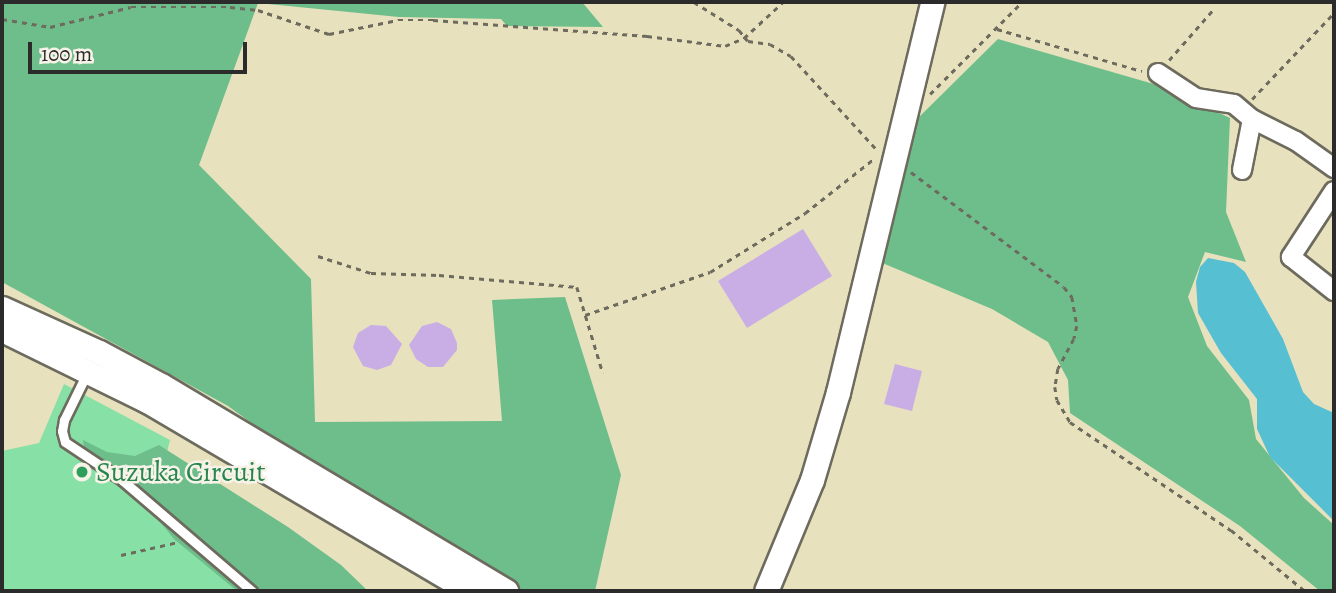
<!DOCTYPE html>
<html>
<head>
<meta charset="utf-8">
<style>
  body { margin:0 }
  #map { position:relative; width:1336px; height:593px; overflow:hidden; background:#e8e1bd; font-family:Alegreya,serif }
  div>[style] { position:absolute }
  .green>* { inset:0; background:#87e0a5 }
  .forest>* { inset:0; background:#6dbe8a }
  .water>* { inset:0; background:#56bfd2 }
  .building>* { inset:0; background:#c9aee5 }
  .path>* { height:2.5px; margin-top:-1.25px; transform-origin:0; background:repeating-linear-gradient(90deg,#6d6b5e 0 5px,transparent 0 10px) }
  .roads { filter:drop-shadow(2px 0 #6d6b5e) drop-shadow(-2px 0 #6d6b5e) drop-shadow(0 2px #6d6b5e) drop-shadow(0 -2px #6d6b5e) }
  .service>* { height:9px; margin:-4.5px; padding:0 4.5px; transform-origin:4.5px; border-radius:4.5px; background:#fff }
  .minor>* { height:18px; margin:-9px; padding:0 9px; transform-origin:9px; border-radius:9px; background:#fff }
  .tertiary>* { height:23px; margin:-11.5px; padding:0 11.5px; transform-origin:11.5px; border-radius:11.5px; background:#fff }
  .dots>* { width:19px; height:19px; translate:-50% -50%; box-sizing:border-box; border:4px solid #f7f3e8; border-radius:50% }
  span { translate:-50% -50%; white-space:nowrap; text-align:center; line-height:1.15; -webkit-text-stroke:5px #f7f3e8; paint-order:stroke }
  .leisure-label { font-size:28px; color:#27864d }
  .left { translate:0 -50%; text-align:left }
  .frame { position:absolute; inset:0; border:4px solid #2b2b2b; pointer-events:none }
  .scale { position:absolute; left:28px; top:42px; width:219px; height:32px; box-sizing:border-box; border:4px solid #2b2b2b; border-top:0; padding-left:9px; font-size:21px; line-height:24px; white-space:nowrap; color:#2b2b2b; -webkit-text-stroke:5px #f7f3e8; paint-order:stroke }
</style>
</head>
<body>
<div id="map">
  <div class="green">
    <div style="clip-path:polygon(64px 384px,170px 440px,157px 493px,258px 591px,2px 591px,2px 451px,39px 443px)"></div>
  </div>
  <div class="forest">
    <div style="clip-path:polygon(2px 2px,582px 2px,603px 27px,507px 26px,501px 19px,399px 17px,258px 3px,199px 165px,311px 279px,315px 422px,502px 421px,492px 300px,565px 297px,621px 475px,595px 591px,515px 591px,324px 475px,228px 406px,2px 282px)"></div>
    <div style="clip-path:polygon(998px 39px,1164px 87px,1230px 118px,1226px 212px,1246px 262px,1205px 252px,1188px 297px,1207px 346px,1249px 400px,1256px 439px,1304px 498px,1334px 525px,1334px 591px,1320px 591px,1240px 526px,1070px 413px,1068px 380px,1048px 342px,992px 309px,880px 262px,915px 121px)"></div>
    <div style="clip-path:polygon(83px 440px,107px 452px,135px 456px,159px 445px,288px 527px,341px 565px,368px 591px,237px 591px,174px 539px,142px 500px,84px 448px)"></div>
  </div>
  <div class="water">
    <div style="clip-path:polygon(1208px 258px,1234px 263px,1245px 272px,1283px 339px,1303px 392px,1314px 404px,1334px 413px,1334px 521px,1270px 457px,1257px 429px,1257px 399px,1221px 353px,1198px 313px,1196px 282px,1200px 267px)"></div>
  </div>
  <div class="building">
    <div style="clip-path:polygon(803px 229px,832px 276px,747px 328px,718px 281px)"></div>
    <div style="clip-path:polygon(437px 322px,451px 329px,457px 343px,457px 350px,443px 367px,428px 367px,416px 359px,409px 345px,422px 326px)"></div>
    <div style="clip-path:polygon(371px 325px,386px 326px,402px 344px,391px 365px,377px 370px,363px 366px,353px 347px,358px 333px)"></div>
    <div style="clip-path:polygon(895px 364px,922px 371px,912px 411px,884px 404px)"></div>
  </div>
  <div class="path">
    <div style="left:694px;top:2px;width:53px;rotate:31.9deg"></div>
    <div style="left:739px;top:30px;width:14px;rotate:51deg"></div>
    <div style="left:748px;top:41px;width:22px;rotate:8deg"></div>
    <div style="left:770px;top:44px;width:24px;rotate:30deg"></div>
    <div style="left:791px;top:56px;width:127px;rotate:47.5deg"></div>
    <div style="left:2px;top:19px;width:49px;rotate:9.5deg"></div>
    <div style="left:50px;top:27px;width:83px;rotate:-13.9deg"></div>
    <div style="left:131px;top:7px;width:99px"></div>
    <div style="left:230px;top:7px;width:28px;rotate:6deg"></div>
    <div style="left:258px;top:10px;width:75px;rotate:18.7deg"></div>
    <div style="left:329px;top:34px;width:70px;rotate:-11.5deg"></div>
    <div style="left:398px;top:20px;width:35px"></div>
    <div style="left:433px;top:20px;width:215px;rotate:4.3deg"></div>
    <div style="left:647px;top:36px;width:79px;rotate:7.3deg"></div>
    <div style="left:725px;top:46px;width:21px;rotate:-23deg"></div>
    <div style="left:744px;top:38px;width:53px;rotate:-42.7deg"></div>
    <div style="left:997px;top:29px;width:151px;rotate:16.2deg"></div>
    <div style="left:1169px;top:60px;width:67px;rotate:-48.7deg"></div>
    <div style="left:930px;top:94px;width:130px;rotate:-45deg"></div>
    <div style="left:1252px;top:99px;width:119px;rotate:-46.4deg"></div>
    <div style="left:911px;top:172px;width:191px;rotate:36.9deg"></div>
    <div style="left:1064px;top:287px;width:13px;rotate:51deg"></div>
    <div style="left:1072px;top:297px;width:29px;rotate:80deg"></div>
    <div style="left:1077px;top:326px;width:13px;rotate:103deg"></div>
    <div style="left:1074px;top:339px;width:34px;rotate:118deg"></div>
    <div style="left:1058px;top:369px;width:18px;rotate:99deg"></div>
    <div style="left:1055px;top:387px;width:13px;rotate:81deg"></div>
    <div style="left:1057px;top:400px;width:26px;rotate:59deg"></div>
    <div style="left:1070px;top:422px;width:194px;rotate:33.9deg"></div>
    <div style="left:1231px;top:530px;width:96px;rotate:39.5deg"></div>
    <div style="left:318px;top:256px;width:56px;rotate:17.8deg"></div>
    <div style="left:371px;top:273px;width:68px;rotate:1.7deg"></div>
    <div style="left:439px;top:275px;width:139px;rotate:5deg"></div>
    <div style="left:577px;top:287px;width:90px;rotate:73.2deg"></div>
    <div style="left:585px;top:315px;width:132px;rotate:-19deg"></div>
    <div style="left:710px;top:272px;width:112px;rotate:-31.8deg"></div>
    <div style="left:805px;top:213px;width:89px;rotate:-38.2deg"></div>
    <div style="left:121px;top:555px;width:58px;rotate:-12.8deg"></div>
  </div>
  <div class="roads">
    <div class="service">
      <div style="left:88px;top:371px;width:55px;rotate:116.1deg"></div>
      <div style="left:64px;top:420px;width:11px;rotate:100deg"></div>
      <div style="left:62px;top:431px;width:11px;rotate:75deg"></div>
      <div style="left:65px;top:442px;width:69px;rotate:33.7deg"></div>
      <div style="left:122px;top:480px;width:171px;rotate:40.5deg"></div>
    </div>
    <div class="minor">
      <div style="left:1158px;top:73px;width:45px;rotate:33.3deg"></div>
      <div style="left:1196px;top:98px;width:38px;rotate:9deg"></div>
      <div style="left:1234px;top:104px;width:23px;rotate:40deg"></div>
      <div style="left:1252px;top:119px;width:49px;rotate:26.6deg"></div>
      <div style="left:1296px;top:141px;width:47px;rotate:35.4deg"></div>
      <div style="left:1242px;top:170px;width:52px;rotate:-78.9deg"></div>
      <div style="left:1334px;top:191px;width:79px;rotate:123.1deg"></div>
      <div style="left:1291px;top:257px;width:55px;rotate:38.3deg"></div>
    </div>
    <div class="tertiary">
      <div style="left:2px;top:308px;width:107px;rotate:24.4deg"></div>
      <div style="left:99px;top:352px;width:70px;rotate:28deg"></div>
      <div style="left:161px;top:385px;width:402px;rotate:30.8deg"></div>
      <div style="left:2px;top:330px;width:161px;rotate:26.1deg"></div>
      <div style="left:147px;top:401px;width:374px;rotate:30.5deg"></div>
      <div style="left:766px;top:591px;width:120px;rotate:-67.5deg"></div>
      <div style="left:812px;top:480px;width:92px;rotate:-73.5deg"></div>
      <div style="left:838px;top:392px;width:401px;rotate:-76.4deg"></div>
    </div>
  </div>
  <div class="dots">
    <div style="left:82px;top:472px;background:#2e9e5b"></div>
  </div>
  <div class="leisure-label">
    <span class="left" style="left:96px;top:472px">Suzuka Circuit</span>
  </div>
  <div class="frame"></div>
  <div class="scale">100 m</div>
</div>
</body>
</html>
